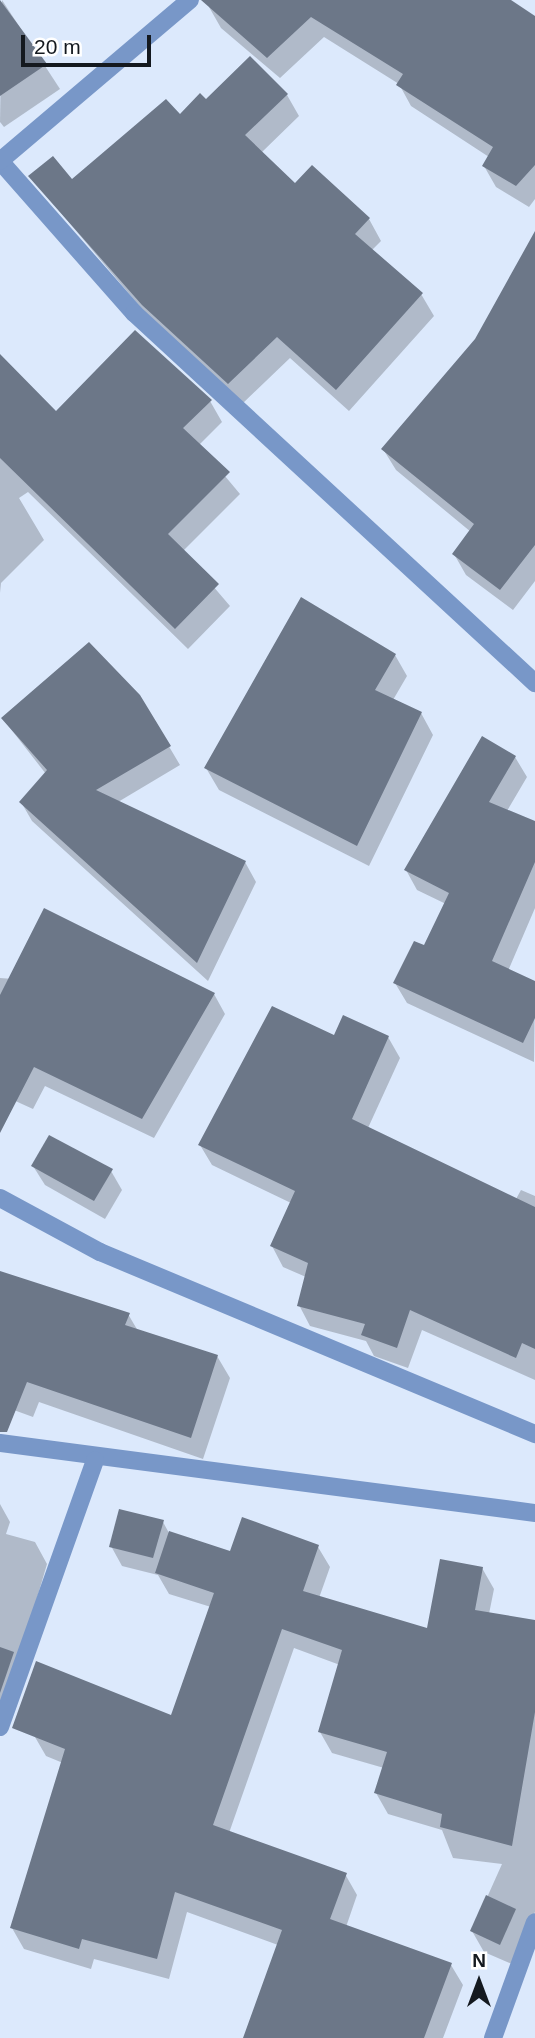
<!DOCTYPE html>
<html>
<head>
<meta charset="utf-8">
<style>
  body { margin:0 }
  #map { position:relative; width:535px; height:2038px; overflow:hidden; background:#dce9fc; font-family:Arial,sans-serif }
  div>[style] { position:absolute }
  .shadow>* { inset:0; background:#0003 }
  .building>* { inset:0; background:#6c7788 }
  .minor>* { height:18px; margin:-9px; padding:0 9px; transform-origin:9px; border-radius:9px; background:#7897c8 }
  span { translate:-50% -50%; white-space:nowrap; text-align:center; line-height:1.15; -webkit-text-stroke:5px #fff; paint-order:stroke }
  .north { position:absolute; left:444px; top:1947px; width:70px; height:70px; -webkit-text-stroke:5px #fff; paint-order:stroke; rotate:0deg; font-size:19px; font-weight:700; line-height:28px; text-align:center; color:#14191f }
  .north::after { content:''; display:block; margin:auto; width:24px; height:32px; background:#14191f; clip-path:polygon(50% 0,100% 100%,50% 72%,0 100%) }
  .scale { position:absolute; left:21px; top:35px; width:130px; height:32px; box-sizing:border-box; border:4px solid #14191f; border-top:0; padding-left:9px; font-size:21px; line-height:24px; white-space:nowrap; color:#14191f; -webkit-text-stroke:5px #fff; paint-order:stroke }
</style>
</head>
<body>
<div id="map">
  <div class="shadow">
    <div style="clip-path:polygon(2px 0,60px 89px,4px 127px,0 122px)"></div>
    <div style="clip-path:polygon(215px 0,507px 0,535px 18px,535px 199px,529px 207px,496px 187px,484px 166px,489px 157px,411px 106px,399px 84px,324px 37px,280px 78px,221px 28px,209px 7px)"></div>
    <div style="clip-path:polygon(287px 95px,299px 116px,261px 153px,295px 185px,369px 219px,381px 241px,371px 251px,421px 294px,434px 316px,349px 411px,290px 358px,241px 405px,157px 327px,30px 176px,72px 182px,206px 101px)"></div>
    <div style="clip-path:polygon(535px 235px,535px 581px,513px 610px,466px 575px,454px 554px,471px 532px,396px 470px,383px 449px,477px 340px)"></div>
    <div style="clip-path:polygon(0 356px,56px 414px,210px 401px,222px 422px,199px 445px,240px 494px,183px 551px,230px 606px,188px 649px,28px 492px,19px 498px,44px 540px,1px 583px,0 593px)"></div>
    <div style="clip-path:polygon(395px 655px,407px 676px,393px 700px,421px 713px,433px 735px,369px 866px,219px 790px,206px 768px)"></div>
    <div style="clip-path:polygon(139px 696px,180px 765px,118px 802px,245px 862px,256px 882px,208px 981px,32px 821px,21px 802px,46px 774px,3px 719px)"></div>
    <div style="clip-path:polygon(515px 757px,527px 777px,507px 811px,535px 823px,535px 908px,508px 971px,535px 983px,534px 1062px,407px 1003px,395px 983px,424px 948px,446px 904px,417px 890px,406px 870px)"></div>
    <div style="clip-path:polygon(0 978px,214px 994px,225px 1014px,154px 1138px,45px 1086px,33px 1109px,0 1094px)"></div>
    <div style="clip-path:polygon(335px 1037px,388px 1037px,400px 1058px,368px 1128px,516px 1199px,521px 1190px,535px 1196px,535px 1380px,422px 1330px,408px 1368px,374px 1356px,366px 1341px,310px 1326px,299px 1305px,306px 1277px,283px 1267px,272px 1246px,291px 1203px,212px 1165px,200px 1145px)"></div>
    <div style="clip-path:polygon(33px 1166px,111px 1171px,122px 1190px,105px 1219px,45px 1185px)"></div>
    <div style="clip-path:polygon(0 1272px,128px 1314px,138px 1331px,217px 1356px,230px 1378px,203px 1459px,39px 1402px,33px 1417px,0 1405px)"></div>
    <div style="clip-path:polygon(0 1504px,10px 1522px,6px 1534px,35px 1542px,47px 1564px,0 1724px)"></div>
    <div style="clip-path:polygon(163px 1522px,169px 1533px,231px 1553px,318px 1547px,330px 1567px,319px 1598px,429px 1630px,482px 1568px,494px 1589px,489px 1614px,535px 1622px,535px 1912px,512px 1964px,484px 1952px,472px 1931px,502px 1864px,453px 1858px,442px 1830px,388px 1814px,376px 1793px,384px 1768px,332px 1753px,320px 1732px,340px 1665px,294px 1648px,229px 1833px,345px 1874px,357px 1895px,346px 1927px,451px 1965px,463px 1985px,443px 2038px,245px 2038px,278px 1945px,187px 1912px,169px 1979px,94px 1959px,91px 1969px,24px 1949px,12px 1928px,63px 1763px,46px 1756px,35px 1737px,172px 1717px,211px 1607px,169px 1594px,158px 1575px,122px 1566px,111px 1546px)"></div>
  </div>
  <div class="building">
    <div style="clip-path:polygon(0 0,47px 64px,0 96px)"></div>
    <div style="clip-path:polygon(201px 0,511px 0,535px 16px,535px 165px,516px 186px,482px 166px,493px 147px,396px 85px,403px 74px,311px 17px,267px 58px)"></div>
    <div style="clip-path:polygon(250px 56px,288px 94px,245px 135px,295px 183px,312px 165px,370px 218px,355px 234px,423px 293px,336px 390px,277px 337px,228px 384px,142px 305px,28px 176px,53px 156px,72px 179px,166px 99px,180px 114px,200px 93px,206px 99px)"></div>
    <div style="clip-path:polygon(535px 231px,535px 545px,500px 590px,452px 554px,474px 524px,381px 449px,475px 339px)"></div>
    <div style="clip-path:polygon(135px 330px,212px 400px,183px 428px,230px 472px,168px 534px,219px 584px,175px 629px,0 458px,0 354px,56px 411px)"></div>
    <div style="clip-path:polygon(301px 597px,396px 654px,375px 690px,422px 712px,357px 846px,204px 768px)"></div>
    <div style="clip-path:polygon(89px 642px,140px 695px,171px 746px,96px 790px,246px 861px,197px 963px,19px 802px,47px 770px,1px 718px)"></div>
    <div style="clip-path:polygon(482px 736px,516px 756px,489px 802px,535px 821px,535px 862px,492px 961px,535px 981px,535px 1018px,523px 1043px,393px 983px,414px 941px,424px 945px,449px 893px,404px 870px)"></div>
    <div style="clip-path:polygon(44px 908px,215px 993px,142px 1119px,34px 1067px,0 1133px,0 995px)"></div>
    <div style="clip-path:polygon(272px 1006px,334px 1035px,343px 1015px,389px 1036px,352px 1119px,535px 1207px,535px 1349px,522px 1343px,516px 1358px,410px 1310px,397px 1348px,361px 1335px,365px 1324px,297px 1306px,308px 1263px,270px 1246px,295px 1191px,198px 1145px)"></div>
    <div style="clip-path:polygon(49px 1135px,113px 1169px,94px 1201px,31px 1166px)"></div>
    <div style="clip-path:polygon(0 1271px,130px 1313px,125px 1325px,218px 1355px,191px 1438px,27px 1382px,7px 1432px,0 1432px)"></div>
    <div style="clip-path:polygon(119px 1509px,164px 1520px,153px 1558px,109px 1547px)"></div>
    <div style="clip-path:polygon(242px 1517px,319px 1545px,303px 1591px,427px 1628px,440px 1559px,483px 1567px,475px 1610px,535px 1620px,535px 1712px,512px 1846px,440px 1827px,442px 1814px,374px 1793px,387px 1752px,318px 1732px,342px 1650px,282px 1629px,213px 1825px,347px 1873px,330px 1919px,452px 1963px,424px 2038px,243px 2038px,282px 1930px,175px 1892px,157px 1959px,82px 1939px,79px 1949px,10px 1928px,65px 1749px,12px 1728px,36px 1661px,171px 1715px,214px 1593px,155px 1573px,169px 1531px,230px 1551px)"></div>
    <div style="clip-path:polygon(0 1647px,14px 1652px,0 1693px)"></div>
    <div style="clip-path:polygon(486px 1895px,516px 1909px,500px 1945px,470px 1931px)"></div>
  </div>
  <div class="minor">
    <div style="left:0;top:161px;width:203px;rotate:48.6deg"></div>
    <div style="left:134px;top:313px;width:546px;rotate:42.7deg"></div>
    <div style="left:0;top:161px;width:249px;rotate:-40.3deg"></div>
    <div style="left:0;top:1198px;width:114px;rotate:28.4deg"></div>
    <div style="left:100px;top:1252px;width:472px;rotate:22.7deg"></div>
    <div style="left:0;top:1443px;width:540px;rotate:7.45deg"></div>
    <div style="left:0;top:1727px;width:283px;rotate:-70.4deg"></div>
    <div style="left:493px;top:2038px;width:123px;rotate:-70.1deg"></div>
  </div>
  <div class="north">N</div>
  <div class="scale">20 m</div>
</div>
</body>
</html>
